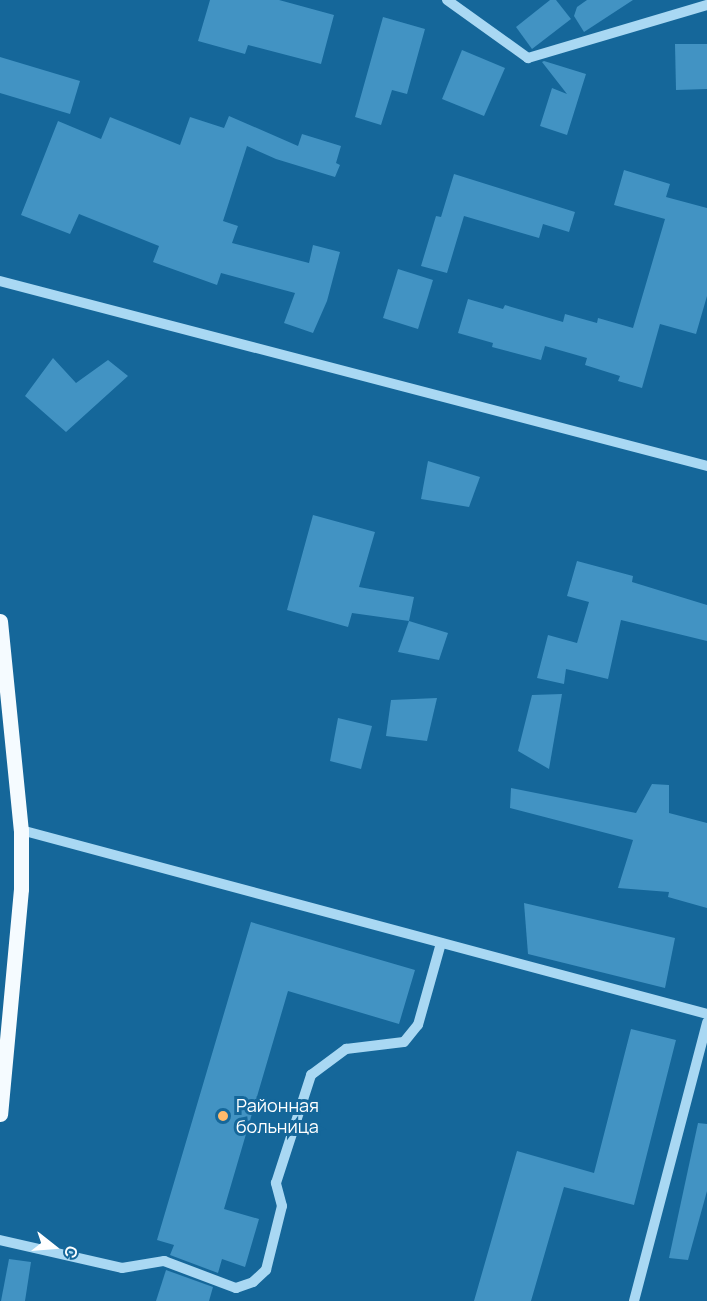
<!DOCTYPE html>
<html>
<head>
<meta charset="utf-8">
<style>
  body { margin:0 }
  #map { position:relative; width:707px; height:1301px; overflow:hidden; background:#15679a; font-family:Manrope,sans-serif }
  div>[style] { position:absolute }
  .building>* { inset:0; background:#4293c3 }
  .minor>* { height:10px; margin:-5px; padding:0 5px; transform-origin:5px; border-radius:5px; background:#a9d8f3 }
  .major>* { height:15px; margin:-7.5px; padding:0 7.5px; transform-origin:7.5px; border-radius:7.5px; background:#f5fbff }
  .dots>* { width:16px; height:16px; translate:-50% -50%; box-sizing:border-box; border:3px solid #15679a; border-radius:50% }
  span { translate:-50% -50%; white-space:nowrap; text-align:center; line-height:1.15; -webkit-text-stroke:6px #15679a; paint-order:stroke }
  .poi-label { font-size:18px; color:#fff }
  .left { translate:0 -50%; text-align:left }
  .north { position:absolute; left:24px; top:1217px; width:60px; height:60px; -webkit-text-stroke:4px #15679a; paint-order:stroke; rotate:107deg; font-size:16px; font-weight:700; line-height:24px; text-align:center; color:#fff }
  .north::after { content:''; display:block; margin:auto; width:21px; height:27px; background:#fff; clip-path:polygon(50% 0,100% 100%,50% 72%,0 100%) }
</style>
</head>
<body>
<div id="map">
  <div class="building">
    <div style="clip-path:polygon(210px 0,279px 0,334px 15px,321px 64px,248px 45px,245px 54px,198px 41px)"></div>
    <div style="clip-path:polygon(550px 0,556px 0,571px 19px,532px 49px,516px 27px)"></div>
    <div style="clip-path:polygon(587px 0,633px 0,584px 32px,574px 16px,577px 7px)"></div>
    <div style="clip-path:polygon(383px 17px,425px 29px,407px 94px,392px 90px,381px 125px,355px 117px)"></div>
    <div style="clip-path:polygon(675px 44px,707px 44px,707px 89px,676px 90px)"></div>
    <div style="clip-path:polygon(462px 50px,505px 68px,484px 116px,442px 99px)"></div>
    <div style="clip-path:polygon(0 57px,80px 81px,70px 114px,0 93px)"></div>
    <div style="clip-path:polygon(544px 61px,586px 74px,567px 135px,540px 126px,552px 88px,567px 94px,542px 62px)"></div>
    <div style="clip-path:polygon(229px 116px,298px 146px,302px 134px,341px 146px,336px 163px,340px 165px,335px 177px,276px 159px,247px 146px,223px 221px,238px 226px,232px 243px,309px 263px,313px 245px,340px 252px,327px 301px,313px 333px,284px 323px,295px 293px,221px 273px,217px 285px,153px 262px,159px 246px,79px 214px,70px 234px,21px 215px,58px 121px,101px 139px,110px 117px,180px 145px,190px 117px,224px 128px)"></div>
    <div style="clip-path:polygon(624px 170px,670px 184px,666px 197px,707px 208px,707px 296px,696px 334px,660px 324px,642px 388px,618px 381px,620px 376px,585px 365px,587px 358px,545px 346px,541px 360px,492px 347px,493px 343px,458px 333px,468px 299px,503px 309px,505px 305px,563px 322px,565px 314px,597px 323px,598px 318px,633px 328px,665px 219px,614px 205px)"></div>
    <div style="clip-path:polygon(454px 174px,575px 212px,569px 232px,543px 224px,539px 238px,464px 216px,447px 273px,421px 266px,436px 216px,441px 217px)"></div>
    <div style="clip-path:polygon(398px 269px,433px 280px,418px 329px,383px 318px)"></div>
    <div style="clip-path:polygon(53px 358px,76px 383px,108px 360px,128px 376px,66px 432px,25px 396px)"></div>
    <div style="clip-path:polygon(428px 461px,480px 477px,469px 507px,421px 499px)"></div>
    <div style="clip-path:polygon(313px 515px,375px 532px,359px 587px,414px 597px,409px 621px,352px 613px,348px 627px,287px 610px)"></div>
    <div style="clip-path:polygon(577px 561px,633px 576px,632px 582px,707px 605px,707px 641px,621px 620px,608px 679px,566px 669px,564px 684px,537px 678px,548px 635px,577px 643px,589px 602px,567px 596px)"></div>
    <div style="clip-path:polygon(409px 621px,448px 633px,439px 660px,398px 652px)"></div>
    <div style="clip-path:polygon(562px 694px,549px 769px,518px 751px,532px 695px)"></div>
    <div style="clip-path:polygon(437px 698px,427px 741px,386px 736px,391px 700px)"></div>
    <div style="clip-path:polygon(338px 718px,372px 726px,361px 769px,330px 761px)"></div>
    <div style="clip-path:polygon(652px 784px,669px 785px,669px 813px,707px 823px,707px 908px,668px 897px,669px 892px,618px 888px,633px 840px,510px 808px,511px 788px,636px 813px)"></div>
    <div style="clip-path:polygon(524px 903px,675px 938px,665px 988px,528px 954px)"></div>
    <div style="clip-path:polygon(251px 922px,415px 970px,399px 1024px,288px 991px,224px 1209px,259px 1219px,245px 1267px,222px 1259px,218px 1273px,170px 1255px,174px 1245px,157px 1240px)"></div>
    <div style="clip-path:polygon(631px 1029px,676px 1040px,634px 1205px,564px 1187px,531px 1301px,474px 1301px,517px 1151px,594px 1173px)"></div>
    <div style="clip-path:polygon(698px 1123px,707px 1124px,707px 1191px,688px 1260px,669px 1258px)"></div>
    <div style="clip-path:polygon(9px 1259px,31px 1262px,25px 1301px,1px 1301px)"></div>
    <div style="clip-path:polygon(166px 1270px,213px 1287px,209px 1301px,156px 1301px)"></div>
  </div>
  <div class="minor">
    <div style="left:447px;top:0;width:100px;rotate:35.6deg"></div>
    <div style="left:528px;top:58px;width:187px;rotate:-16.5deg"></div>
    <div style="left:0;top:281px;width:731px;rotate:14.66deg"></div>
    <div style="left:21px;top:830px;width:710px;rotate:15.01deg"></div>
    <div style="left:0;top:1240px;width:125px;rotate:12.9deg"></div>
    <div style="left:122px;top:1268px;width:43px;rotate:-9.5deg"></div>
    <div style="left:164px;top:1261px;width:77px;rotate:20.6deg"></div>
    <div style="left:236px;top:1288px;width:18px;rotate:-19deg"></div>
    <div style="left:253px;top:1282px;width:18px;rotate:-43deg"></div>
    <div style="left:266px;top:1270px;width:66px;rotate:-76deg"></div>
    <div style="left:282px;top:1206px;width:24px;rotate:-105deg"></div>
    <div style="left:276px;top:1183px;width:114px;rotate:-72deg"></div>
    <div style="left:311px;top:1075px;width:44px;rotate:-36.6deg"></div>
    <div style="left:346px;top:1049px;width:58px;rotate:-6.9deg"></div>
    <div style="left:404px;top:1042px;width:22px;rotate:-51deg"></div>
    <div style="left:418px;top:1025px;width:85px;rotate:-74.3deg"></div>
    <div style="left:634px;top:1301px;width:288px;rotate:-75.3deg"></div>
  </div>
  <div class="major">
    <div style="left:0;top:621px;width:210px;rotate:84.3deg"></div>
    <div style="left:21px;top:830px;width:59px;rotate:90deg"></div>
    <div style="left:21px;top:889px;width:226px;rotate:95.3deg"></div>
  </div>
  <div class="dots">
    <div style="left:223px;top:1116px;background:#ffba6b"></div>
  </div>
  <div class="poi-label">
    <span class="left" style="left:236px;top:1116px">Районная<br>больница</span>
  </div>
  <div class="north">С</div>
</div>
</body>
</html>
